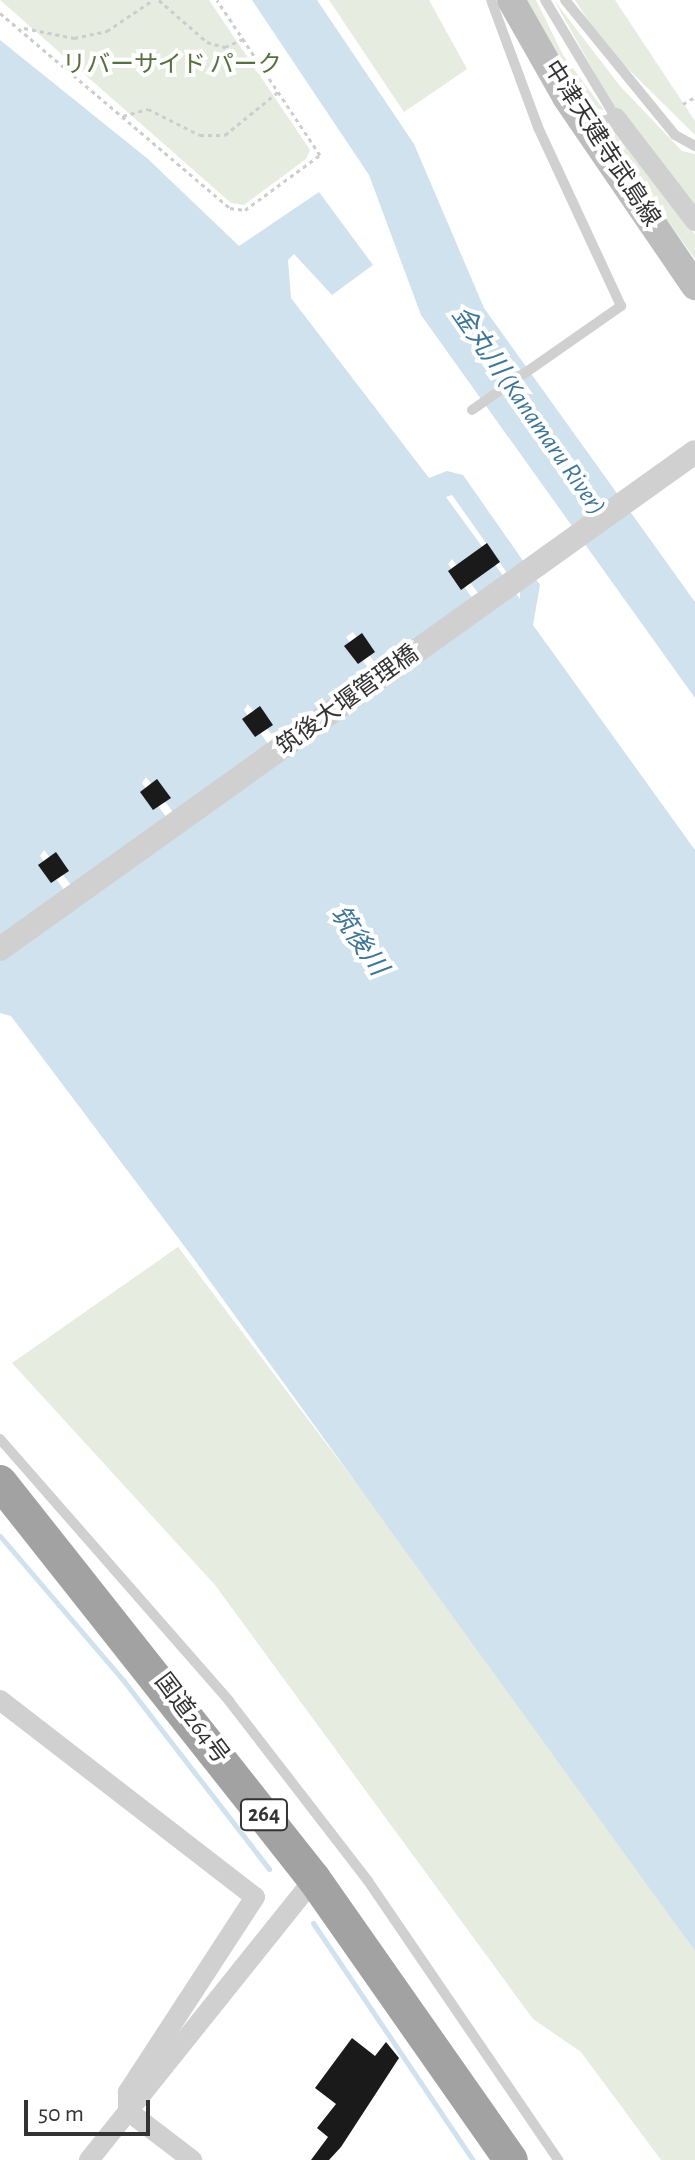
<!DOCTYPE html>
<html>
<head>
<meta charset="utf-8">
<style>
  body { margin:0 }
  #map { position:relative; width:695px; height:2160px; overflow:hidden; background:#fff; font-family:"Alegreya Sans","Noto Sans JP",sans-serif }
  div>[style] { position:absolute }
  .green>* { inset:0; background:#e6ecdf }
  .water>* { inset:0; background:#cfe2ee }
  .stream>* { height:5px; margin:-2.5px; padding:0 2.5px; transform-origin:2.5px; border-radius:2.5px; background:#cfe2ee }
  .building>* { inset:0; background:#1a1a1a }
  .path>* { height:3px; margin-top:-1.5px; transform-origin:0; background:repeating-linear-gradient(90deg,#cdcdcd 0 4px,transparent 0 8px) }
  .service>* { height:10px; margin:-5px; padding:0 5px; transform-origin:5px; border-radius:5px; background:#d0d0d0 }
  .minor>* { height:20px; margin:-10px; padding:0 10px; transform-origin:10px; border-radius:10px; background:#d0d0d0 }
  .tertiary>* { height:24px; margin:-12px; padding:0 12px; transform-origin:12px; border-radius:12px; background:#d0d0d0 }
  .secondary>* { height:28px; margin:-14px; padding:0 14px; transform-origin:14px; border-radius:14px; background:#bdbdbd }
  .trunk>* { height:34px; margin:-17px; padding:0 17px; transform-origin:17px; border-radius:17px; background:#a2a2a2 }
  span { translate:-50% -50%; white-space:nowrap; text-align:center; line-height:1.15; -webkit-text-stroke:8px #fff; paint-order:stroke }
  .shield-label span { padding:2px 6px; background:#fff; border:2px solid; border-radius:6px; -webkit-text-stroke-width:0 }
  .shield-label { font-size:22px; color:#333; font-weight:700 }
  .park-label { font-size:24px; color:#56703f }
  .street-label { font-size:24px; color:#333 }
  .water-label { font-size:26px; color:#3f7597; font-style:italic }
  .scale { position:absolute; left:24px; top:2100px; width:126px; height:36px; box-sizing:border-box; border:4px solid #333; border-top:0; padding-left:10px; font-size:24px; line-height:28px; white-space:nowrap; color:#333; -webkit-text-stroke:6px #fff; paint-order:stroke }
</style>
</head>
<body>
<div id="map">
  <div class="green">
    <div style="clip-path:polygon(0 0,209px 0,310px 150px,306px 159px,244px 205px,231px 203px)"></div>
    <div style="clip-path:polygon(329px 0,429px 0,467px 69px,404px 112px)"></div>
    <div style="clip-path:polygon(527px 0,536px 0,563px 55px,604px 110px,588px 107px,558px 65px)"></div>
    <div style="clip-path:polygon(554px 0,620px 86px,682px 151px,695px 154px,695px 210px,611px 102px)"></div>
    <div style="clip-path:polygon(575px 0,615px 0,695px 121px,695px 135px,603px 44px)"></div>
    <div style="clip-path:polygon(615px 134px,695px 234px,695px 259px,608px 139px)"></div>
    <div style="clip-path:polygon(178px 1247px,445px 1601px,695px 1951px,695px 2160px,661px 2160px,581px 2052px,533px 2019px,215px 1585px,12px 1363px)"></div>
  </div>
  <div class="water">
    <div style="clip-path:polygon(252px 0,317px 0,414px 144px,484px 308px,695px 602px,695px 698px,421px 315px,369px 175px)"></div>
    <div style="clip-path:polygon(evenodd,0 40px,148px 159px,239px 246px,319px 192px,373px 265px,332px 295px,294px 254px,288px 260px,291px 298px,429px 478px,447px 471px,463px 475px,540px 585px,533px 625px,695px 850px,695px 1951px,191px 1255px,11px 1016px,0 1013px,0 40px,452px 495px,520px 591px,520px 599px,446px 497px,452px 495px,0 40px,452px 559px,489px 607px,482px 612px,448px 564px,452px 559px,0 40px,353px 632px,387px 680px,380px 685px,346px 637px,353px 632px,0 40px,248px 704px,285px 752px,278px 758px,244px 710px,248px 704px,0 40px,146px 777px,183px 825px,176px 831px,142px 783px,146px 777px,0 40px,44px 850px,81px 898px,74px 904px,40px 856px,44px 850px)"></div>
  </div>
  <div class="stream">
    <div style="left:0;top:1536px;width:189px;rotate:49.5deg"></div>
    <div style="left:123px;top:1680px;width:239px;rotate:52.3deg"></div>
    <div style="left:313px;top:1923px;width:286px;rotate:56deg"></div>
  </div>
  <div class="building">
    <div style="clip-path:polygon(487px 543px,500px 562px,461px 590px,448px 571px)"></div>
    <div style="clip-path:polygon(362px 633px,375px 652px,358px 664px,344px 646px)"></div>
    <div style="clip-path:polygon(260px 706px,273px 725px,255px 737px,242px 719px)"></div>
    <div style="clip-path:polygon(157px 779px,171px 798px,153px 810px,140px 792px)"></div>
    <div style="clip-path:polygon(56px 852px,69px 871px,51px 883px,38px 865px)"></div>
    <div style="clip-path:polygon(352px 2038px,375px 2056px,386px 2042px,399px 2058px,341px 2147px,329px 2160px,311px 2160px,328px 2137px,317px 2128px,336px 2104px,315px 2088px)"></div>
  </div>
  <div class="path">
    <div style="left:159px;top:0;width:64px;rotate:41.2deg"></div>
    <div style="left:207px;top:42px;width:19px;rotate:16deg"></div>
    <div style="left:225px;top:47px;width:20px;rotate:-24deg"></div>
    <div style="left:0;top:13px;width:302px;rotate:40.3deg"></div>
    <div style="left:230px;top:208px;width:15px;rotate:8deg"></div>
    <div style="left:245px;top:210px;width:93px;rotate:-36.3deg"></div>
    <div style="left:320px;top:155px;width:186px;rotate:-123.6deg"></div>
    <div style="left:24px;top:28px;width:51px;rotate:11.3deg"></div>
    <div style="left:74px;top:38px;width:34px;rotate:-12deg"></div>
    <div style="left:107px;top:31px;width:55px;rotate:-34deg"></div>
    <div style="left:683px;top:104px;width:14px;rotate:-30deg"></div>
    <div style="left:123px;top:116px;width:26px;rotate:-16deg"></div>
    <div style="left:148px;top:109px;width:58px;rotate:26.6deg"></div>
    <div style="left:200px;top:135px;width:25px"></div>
    <div style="left:225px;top:135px;width:68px;rotate:-39.1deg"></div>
  </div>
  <div class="service">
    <div style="left:545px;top:0;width:138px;rotate:59deg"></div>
    <div style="left:616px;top:118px;width:31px;rotate:169deg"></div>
    <div style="left:565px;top:0;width:174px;rotate:50.8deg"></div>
    <div style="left:675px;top:135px;width:23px;rotate:29deg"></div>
    <div style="left:472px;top:410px;width:182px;rotate:-34.9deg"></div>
    <div style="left:621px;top:306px;width:197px;rotate:-114.9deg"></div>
    <div style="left:538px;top:127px;width:135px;rotate:-110.3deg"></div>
    <div style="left:0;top:1439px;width:348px;rotate:48.8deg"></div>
    <div style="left:229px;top:1701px;width:227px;rotate:52.3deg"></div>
    <div style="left:368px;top:1881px;width:338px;rotate:55.7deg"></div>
  </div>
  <div class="minor">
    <div style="left:616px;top:118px;width:130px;rotate:52.5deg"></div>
    <div style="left:0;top:1700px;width:322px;rotate:37.7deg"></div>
    <div style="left:255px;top:1897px;width:233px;rotate:123.1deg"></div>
    <div style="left:128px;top:2092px;width:19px;rotate:90deg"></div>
    <div style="left:128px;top:2111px;width:81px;rotate:37.4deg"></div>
    <div style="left:89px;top:2160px;width:360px;rotate:-51.3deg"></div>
  </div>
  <div class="tertiary">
    <div style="left:0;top:949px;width:854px;rotate:-35.57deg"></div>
  </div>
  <div class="secondary">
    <div style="left:511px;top:0;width:112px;rotate:60.4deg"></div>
    <div style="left:566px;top:97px;width:229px;rotate:55.7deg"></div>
  </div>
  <div class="trunk">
    <div style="left:0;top:1482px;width:506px;rotate:51.66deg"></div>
    <div style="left:314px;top:1879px;width:343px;rotate:55deg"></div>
  </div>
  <div class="shield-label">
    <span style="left:264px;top:1815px">264</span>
  </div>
  <div class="park-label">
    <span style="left:172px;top:66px">リバーサイド パーク</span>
  </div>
  <div class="street-label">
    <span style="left:601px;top:144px;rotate:57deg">中津天建寺武島線</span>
    <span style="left:348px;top:701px;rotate:-36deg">筑後大堰管理橋</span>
    <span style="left:191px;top:1719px;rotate:53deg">国道264号</span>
  </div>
  <div class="water-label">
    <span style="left:528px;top:411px;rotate:55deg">金丸川 (Kanamaru River)</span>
    <span style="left:358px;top:941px;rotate:55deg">筑後川</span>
  </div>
  <div class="scale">50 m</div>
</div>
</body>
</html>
